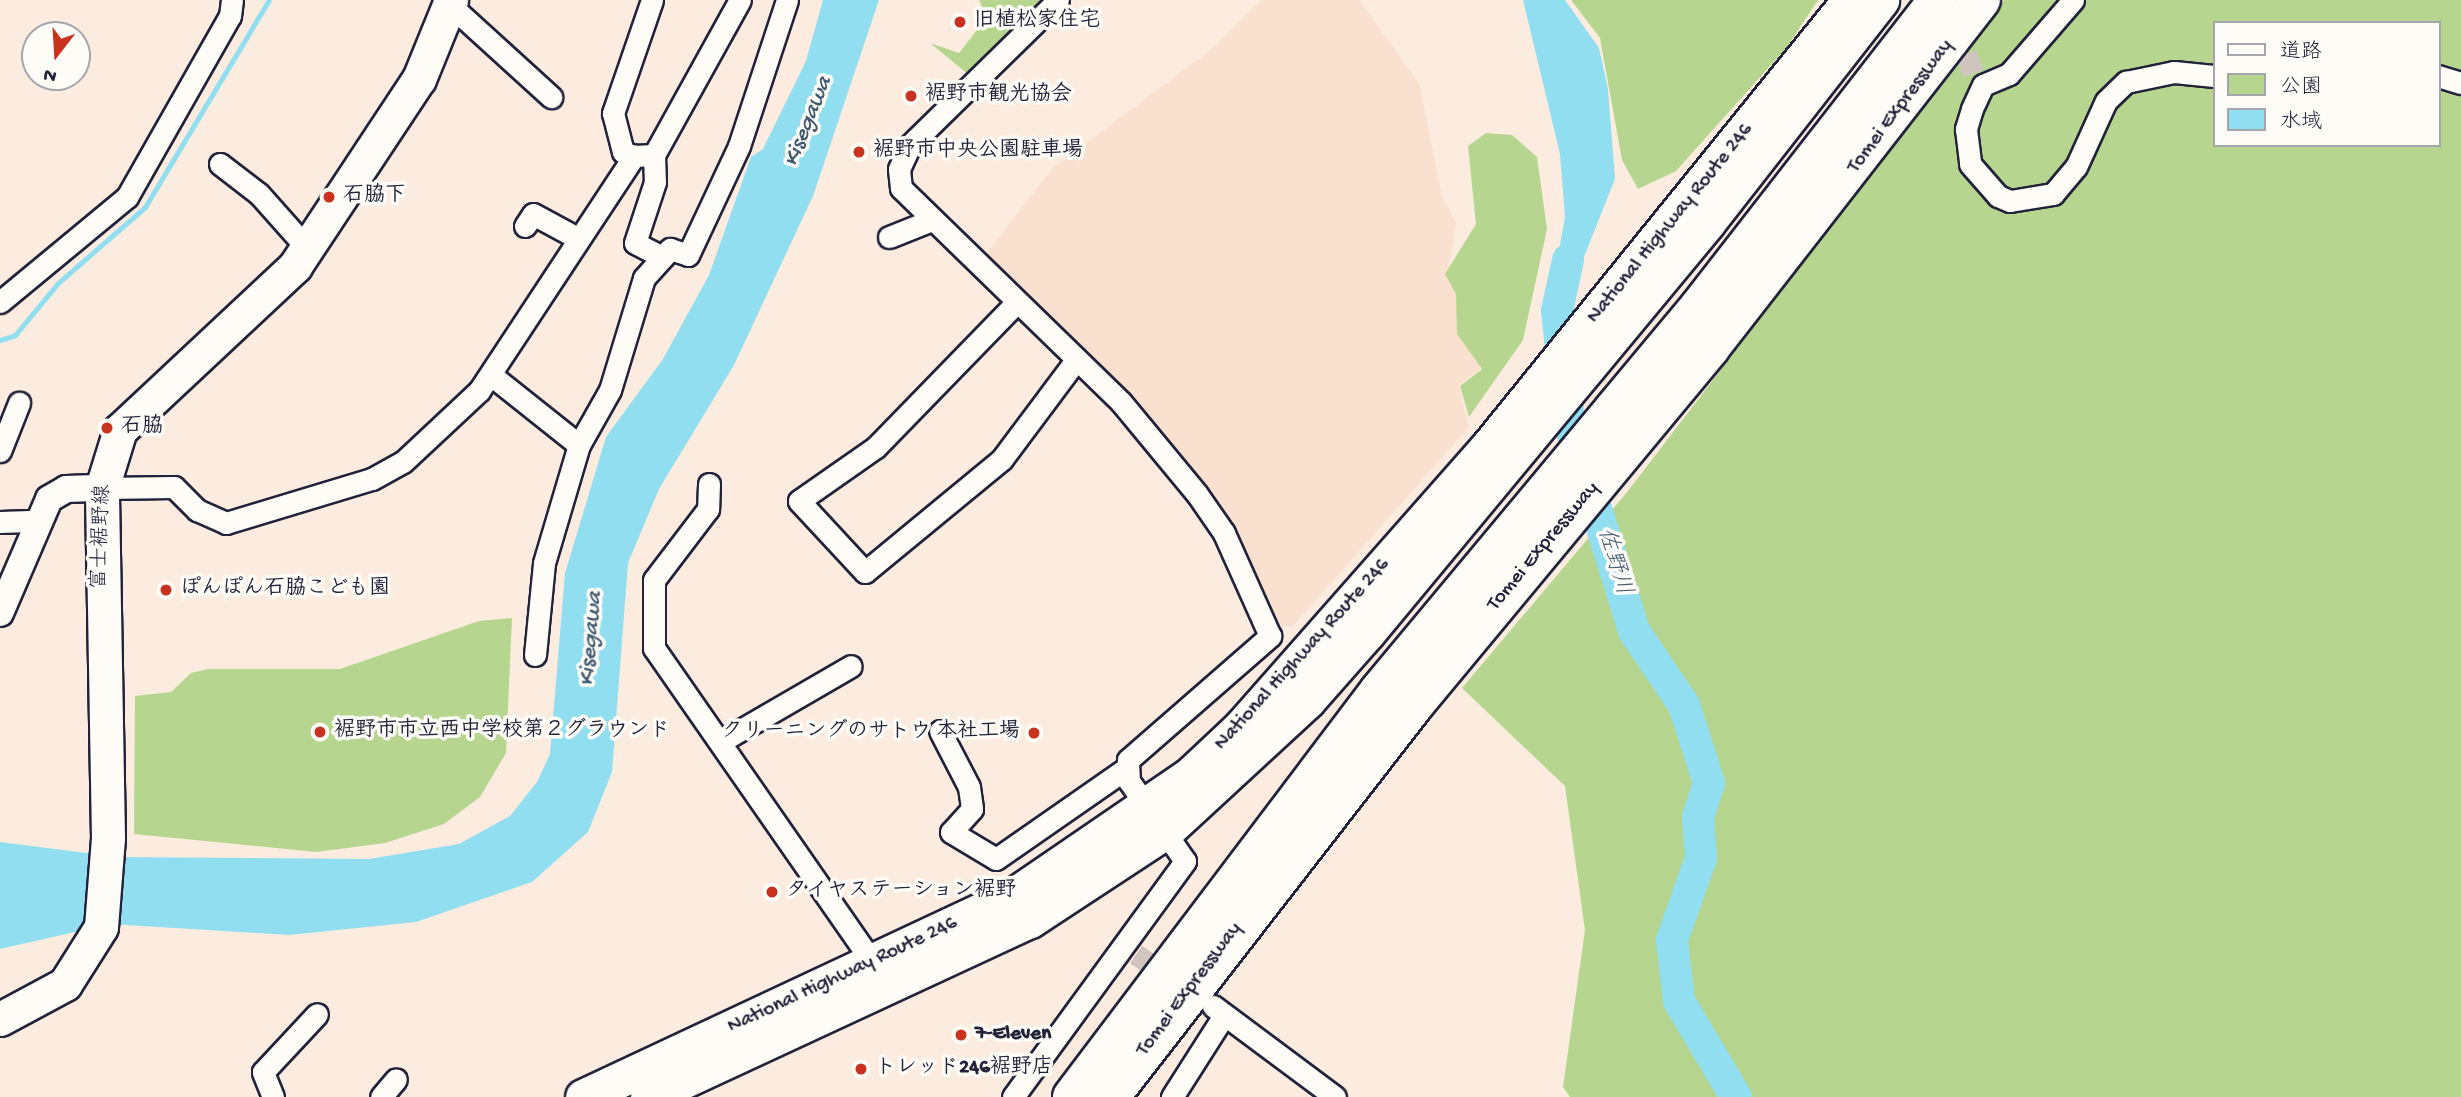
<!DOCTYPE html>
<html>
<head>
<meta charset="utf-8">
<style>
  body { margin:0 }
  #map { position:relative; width:2461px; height:1097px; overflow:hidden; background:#fbecdf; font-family:"Gochi Hand","Klee One",sans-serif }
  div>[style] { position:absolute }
  .built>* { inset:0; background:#fae0ce }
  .green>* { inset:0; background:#b6d58e }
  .water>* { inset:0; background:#91def0 }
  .stream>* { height:5px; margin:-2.5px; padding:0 2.5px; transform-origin:2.5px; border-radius:2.5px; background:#91def0 }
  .river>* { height:32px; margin:-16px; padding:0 16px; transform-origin:16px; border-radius:16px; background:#91def0 }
  .minor-tunnel>* { height:21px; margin-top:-10.5px; transform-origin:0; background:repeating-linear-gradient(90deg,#d0c4be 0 21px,transparent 0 31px) }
  .roads { filter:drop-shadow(2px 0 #22223b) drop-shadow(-2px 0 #22223b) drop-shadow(0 2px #22223b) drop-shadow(0 -2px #22223b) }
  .minor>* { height:21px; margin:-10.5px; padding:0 10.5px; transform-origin:10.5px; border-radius:10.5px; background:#fdfcf7 }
  .tertiary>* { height:26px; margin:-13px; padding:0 13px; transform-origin:13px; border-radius:13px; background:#fdfcf7 }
  .primary>* { height:33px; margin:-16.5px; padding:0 16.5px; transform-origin:16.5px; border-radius:16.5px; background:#fdfcf7 }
  .trunk>* { height:35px; margin:-17.5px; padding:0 17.5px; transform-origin:17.5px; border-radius:17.5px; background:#fdfcf7 }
  .motorway>* { height:38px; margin:-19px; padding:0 19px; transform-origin:19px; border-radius:19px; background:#fdfcf7 }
  .dots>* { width:19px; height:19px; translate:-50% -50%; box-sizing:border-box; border:4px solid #fdfcf7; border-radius:50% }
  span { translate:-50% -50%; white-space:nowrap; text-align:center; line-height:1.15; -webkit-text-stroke:7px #fdfcf7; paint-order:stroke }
  .poi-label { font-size:21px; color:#22223b; font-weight:700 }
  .left { translate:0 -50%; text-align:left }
  .right { translate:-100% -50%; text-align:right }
  .street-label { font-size:21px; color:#22223b }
  .water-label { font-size:23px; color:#435a71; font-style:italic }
  .legend { position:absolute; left:2213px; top:21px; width:228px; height:126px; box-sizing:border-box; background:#fdfcf7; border:2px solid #a5a5ac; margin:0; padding:9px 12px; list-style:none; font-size:21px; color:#22223b }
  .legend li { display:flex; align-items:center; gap:14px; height:35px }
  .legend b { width:35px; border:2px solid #a5a5ac }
  .north { position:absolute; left:21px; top:21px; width:70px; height:70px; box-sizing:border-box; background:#fdfcf7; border:2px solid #a5a5ac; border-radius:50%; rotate:197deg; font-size:19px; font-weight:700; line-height:28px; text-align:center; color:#22223b }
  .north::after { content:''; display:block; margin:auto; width:24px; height:32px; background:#c8321e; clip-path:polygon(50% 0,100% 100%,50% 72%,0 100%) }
</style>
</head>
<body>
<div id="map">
  <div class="built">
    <div style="clip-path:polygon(1262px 0,1359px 0,1419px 83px,1442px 196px,1456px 223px,1449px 263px,1475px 331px,1480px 369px,1459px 385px,1469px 427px,1292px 627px,1276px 625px,1234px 544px,981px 260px,1053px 168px,1211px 50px)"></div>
  </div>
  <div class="green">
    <div style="clip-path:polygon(979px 0,1044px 0,969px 75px,930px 43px,959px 53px,987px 17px)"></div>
    <div style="clip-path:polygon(1571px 0,1818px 0,1787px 47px,1676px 171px,1638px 189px,1622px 160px,1600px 38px)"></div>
    <div style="clip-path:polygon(evenodd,2004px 0,2461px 0,2461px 1097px,1570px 1097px,1563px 1087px,1585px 930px,1565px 786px,1462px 688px,1628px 491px,2004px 0,2214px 23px,2438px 23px,2438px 145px,2214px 145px,2214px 23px)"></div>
    <div style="clip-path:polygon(1486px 133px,1512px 135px,1537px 157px,1547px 229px,1523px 340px,1469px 417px,1460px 386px,1482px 369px,1457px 334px,1456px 294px,1445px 274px,1476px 224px,1468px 146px)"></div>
    <div style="clip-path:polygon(512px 618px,506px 753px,480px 797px,444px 824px,385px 843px,316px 852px,134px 834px,135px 696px,171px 692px,191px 673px,208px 669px,340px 669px,479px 621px)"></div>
  </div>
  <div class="water">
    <div style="clip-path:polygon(823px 0,879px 0,813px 196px,734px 365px,659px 489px,628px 563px,612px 772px,588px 832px,532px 882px,416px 922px,289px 935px,110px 924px,0 949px,0 842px,118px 857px,369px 859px,459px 844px,510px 816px,537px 782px,550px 754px,565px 573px,606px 437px,663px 359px,709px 275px,751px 157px,763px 149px,806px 61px)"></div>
    <div style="clip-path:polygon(1523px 0,1565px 0,1599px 48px,1608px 89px,1615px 179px,1566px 302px,1550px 300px,1565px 217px,1560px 154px)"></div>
  </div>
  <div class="stream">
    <div style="left:0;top:340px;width:16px;rotate:-18deg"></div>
    <div style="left:15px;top:335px;width:67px;rotate:-50.4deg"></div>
    <div style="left:58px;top:283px;width:116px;rotate:-41.1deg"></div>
    <div style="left:145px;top:207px;width:241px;rotate:-59.1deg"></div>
  </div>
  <div class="river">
    <div style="left:1568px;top:260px;width:52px;rotate:102.2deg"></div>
    <div style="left:1557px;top:311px;width:112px;rotate:83.8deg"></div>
    <div style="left:1569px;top:422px;width:219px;rotate:72.7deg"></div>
    <div style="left:1634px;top:631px;width:89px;rotate:56deg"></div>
    <div style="left:1684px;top:705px;width:82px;rotate:72.2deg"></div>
    <div style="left:1709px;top:783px;width:36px;rotate:108deg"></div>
    <div style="left:1698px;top:817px;width:41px;rotate:85.8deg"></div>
    <div style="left:1701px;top:858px;width:87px;rotate:109.5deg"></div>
    <div style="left:1672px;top:940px;width:61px;rotate:83.5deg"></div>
    <div style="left:1679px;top:1001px;width:112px;rotate:59.3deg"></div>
  </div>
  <div class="minor-tunnel">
    <div style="left:1956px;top:24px;width:57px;rotate:70.6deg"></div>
    <div style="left:1136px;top:954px;width:42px;rotate:34.4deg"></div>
  </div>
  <div class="roads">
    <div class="minor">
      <div style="left:652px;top:0;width:120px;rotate:109deg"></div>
      <div style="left:613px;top:113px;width:40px;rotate:75.6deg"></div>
      <div style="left:623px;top:152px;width:12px;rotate:20deg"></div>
      <div style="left:634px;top:156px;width:20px;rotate:-3deg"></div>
      <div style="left:654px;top:155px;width:177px;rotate:-61deg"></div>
      <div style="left:2073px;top:0;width:98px;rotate:130.9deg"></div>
      <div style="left:2009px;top:74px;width:28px;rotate:157deg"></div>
      <div style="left:1983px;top:85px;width:26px;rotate:115deg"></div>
      <div style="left:1972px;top:109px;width:21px;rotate:107deg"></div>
      <div style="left:1966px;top:129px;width:35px;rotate:83deg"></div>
      <div style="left:1970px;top:164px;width:43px;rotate:48.8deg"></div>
      <div style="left:1998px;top:196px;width:13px;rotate:23deg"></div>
      <div style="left:2010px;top:201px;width:44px;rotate:-9.2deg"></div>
      <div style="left:2053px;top:194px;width:35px;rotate:-50deg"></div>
      <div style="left:2076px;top:167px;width:72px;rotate:-65.6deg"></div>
      <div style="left:2106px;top:101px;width:28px;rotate:-44deg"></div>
      <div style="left:2126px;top:82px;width:49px;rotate:-11.8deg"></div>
      <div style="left:2174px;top:72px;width:40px;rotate:5.7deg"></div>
      <div style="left:450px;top:5px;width:137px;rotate:42.3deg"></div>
      <div style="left:2438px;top:76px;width:24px;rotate:17deg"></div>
      <div style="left:654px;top:155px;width:27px;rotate:88deg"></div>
      <div style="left:655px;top:182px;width:64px;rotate:108.2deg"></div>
      <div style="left:635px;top:243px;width:31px;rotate:27deg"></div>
      <div style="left:663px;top:257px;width:11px;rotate:-49deg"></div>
      <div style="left:670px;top:249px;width:19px;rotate:18deg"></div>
      <div style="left:688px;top:255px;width:120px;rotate:-64.9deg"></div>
      <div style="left:739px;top:146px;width:154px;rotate:-71.8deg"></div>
      <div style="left:220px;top:164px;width:49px;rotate:37.6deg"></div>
      <div style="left:259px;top:194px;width:72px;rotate:48.4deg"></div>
      <div style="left:525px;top:226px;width:14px;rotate:-56deg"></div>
      <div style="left:533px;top:214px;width:52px;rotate:28.5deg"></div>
      <div style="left:889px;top:237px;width:43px;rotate:-21.8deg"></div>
      <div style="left:0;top:302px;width:165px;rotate:-39.6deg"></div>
      <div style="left:127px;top:197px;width:208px;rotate:-60.4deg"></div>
      <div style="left:230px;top:16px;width:16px;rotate:-83deg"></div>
      <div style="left:1014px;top:305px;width:198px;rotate:134.2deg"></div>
      <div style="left:876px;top:447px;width:94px;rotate:145deg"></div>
      <div style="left:799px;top:501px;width:97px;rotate:47.1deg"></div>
      <div style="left:865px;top:572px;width:178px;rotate:-39.5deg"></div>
      <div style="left:1002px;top:459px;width:124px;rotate:-53.2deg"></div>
      <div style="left:491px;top:375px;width:112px;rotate:38.5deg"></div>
      <div style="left:579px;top:445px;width:63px;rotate:-60.6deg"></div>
      <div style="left:610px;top:390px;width:117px;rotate:-73.1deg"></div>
      <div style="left:644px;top:278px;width:28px;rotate:-48deg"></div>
      <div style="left:0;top:451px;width:52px;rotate:-68.4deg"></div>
      <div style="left:709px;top:484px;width:25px;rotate:92deg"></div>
      <div style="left:708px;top:509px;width:89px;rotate:127.3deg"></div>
      <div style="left:654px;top:580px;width:68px;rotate:90deg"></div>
      <div style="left:654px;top:648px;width:384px;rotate:55.2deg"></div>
      <div style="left:102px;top:488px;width:72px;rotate:-0.8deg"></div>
      <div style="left:174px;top:487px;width:33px;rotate:45deg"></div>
      <div style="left:197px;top:510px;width:32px;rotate:24deg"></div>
      <div style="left:226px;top:523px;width:152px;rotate:-16.8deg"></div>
      <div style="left:372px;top:479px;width:35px;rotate:-29deg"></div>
      <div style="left:403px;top:462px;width:104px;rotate:-43.1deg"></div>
      <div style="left:479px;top:391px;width:282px;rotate:-56.6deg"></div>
      <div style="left:0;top:522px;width:38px;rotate:-2deg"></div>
      <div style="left:535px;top:655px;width:92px;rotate:-84.4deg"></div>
      <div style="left:544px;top:563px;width:123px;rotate:-73.5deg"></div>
      <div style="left:940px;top:731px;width:63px;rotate:62.6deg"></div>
      <div style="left:969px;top:787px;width:22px;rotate:82deg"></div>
      <div style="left:972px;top:809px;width:31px;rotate:132deg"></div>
      <div style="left:951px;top:832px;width:52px;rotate:31deg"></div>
      <div style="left:996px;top:859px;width:156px;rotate:-34.8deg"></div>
      <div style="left:720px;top:742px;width:151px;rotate:-30.1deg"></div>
      <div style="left:1213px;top:1006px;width:152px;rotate:36.7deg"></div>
      <div style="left:273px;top:1097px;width:27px;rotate:-112deg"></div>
      <div style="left:263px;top:1072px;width:79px;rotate:-47deg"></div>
      <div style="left:381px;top:1097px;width:23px;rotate:-50deg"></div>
      <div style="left:1013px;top:1097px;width:292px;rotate:-53.9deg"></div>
      <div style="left:1185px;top:861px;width:98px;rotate:-125deg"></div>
      <div style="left:1129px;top:781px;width:21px;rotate:-93deg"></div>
      <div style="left:1128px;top:760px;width:189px;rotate:-41.1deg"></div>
      <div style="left:1270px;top:636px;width:113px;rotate:-114.1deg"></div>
      <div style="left:1224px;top:533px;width:47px;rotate:-124.7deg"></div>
      <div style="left:1197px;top:494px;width:119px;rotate:-129.6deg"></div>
      <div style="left:1121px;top:402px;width:307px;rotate:-135.8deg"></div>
      <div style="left:901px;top:188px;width:19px;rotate:-96deg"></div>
      <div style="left:899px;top:169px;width:26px;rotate:-65deg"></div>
      <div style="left:910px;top:145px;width:207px;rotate:-44.4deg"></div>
      <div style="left:1172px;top:1097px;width:95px;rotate:-57.5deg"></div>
    </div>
    <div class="tertiary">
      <div style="left:0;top:613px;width:124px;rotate:-66.7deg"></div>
      <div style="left:49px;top:499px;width:20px;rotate:-30deg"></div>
      <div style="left:66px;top:489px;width:36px;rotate:-2deg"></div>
    </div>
    <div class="primary">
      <div style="left:0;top:1019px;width:74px;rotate:-28.3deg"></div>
      <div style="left:65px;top:984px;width:67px;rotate:-57.7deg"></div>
      <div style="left:101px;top:927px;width:89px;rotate:-85.5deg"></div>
      <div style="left:108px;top:838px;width:350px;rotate:-91deg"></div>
      <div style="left:102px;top:488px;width:61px;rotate:-72.8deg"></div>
      <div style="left:120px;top:430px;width:240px;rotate:-43.1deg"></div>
      <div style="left:295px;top:266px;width:224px;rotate:-56.5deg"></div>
      <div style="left:419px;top:79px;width:85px;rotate:-67.9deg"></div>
    </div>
    <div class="trunk">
      <div style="left:583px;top:1097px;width:475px;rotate:-25.1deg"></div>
      <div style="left:1013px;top:896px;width:216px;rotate:-34.4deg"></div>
      <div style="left:1191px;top:774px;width:69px;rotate:-43.2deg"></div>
      <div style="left:1241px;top:727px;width:373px;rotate:-48.6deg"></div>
      <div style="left:1488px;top:447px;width:575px;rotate:-51deg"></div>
      <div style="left:648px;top:1097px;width:421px;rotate:-24.9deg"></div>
      <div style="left:1030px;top:920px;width:164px;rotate:-33.3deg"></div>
      <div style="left:1167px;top:830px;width:190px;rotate:-42.7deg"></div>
      <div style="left:1307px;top:701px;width:91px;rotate:-48.6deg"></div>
      <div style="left:1367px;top:633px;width:533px;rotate:-50.33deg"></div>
      <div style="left:1707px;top:223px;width:283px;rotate:-52deg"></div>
    </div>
    <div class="motorway">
      <div style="left:1072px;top:1097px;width:509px;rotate:-52.9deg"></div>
      <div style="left:1379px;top:691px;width:500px;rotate:-50.2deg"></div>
      <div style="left:1699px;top:307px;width:389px;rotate:-52.1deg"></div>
      <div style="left:1110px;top:1097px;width:496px;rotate:-52.2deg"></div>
      <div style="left:1414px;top:705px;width:464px;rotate:-50.3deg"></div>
      <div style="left:1710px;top:348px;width:441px;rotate:-52.1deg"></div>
    </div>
  </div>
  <div class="dots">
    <div style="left:960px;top:22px;background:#c8321e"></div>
    <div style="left:911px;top:96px;background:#c8321e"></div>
    <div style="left:859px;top:152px;background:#c8321e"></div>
    <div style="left:329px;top:197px;background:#c8321e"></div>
    <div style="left:107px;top:428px;background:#c8321e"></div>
    <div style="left:166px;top:590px;background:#c8321e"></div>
    <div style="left:320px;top:732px;background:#c8321e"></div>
    <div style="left:1034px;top:733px;background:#c8321e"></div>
    <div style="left:772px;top:892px;background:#c8321e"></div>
    <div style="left:961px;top:1035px;background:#c8321e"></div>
    <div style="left:861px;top:1069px;background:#c8321e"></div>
  </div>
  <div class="poi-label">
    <span class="left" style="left:974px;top:22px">旧植松家住宅</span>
    <span class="left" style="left:925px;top:96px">裾野市観光協会</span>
    <span class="left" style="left:873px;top:152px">裾野市中央公園駐車場</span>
    <span class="left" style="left:343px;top:197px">石脇下</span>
    <span class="left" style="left:121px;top:428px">石脇</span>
    <span class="left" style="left:180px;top:590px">ぽんぽん石脇こども園</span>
    <span class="left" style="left:334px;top:732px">裾野市市立西中学校第２グラウンド</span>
    <span class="right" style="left:1020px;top:733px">クリーニングのサトウ 本社工場</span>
    <span class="left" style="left:786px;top:892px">タイヤステーション裾野</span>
    <span class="left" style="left:975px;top:1035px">7-Eleven</span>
    <span class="left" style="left:875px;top:1069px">トレッド246裾野店</span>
  </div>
  <div class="street-label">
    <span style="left:1901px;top:107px;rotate:-53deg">Tomei Expressway</span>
    <span style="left:1671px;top:224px;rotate:-51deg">National Highway Route 246</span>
    <span style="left:103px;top:537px;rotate:-88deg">富士裾野線</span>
    <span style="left:1544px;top:547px;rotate:-50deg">Tomei Expressway</span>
    <span style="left:1303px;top:655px;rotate:-48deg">National Highway Route 246</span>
    <span style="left:843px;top:976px;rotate:-25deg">National Highway Route 246</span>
    <span style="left:1190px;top:990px;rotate:-53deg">Tomei Expressway</span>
  </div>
  <div class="water-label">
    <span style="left:809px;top:122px;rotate:-68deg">Kisegawa</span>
    <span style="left:1613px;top:562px;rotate:73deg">佐野川</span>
    <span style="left:592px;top:639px;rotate:-85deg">Kisegawa</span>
  </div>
  <ul class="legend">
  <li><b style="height:9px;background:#fdfcf7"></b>道路</li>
  <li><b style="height:19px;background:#b6d58e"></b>公園</li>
  <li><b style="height:19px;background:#91def0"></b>水域</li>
  </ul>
  <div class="north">N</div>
</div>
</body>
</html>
